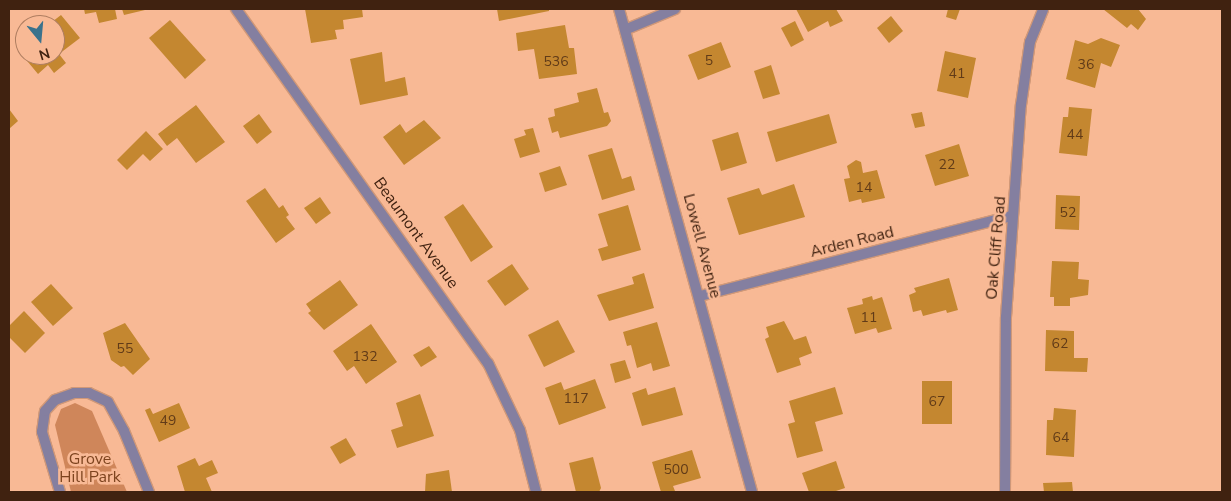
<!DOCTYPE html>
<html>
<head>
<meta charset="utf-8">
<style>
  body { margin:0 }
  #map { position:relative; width:1231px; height:501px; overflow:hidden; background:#f8b995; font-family:"Nunito Sans",sans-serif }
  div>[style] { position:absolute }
  .green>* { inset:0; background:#cf865a }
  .building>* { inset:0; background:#c48730 }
  .roads { filter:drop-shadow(1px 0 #d09878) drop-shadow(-1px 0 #d09878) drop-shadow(0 1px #d09878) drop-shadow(0 -1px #d09878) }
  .minor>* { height:10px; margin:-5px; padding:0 5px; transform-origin:5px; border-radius:5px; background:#847fa0 }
  .tertiary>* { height:10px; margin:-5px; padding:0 5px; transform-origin:5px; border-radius:5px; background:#847fa0 }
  span { translate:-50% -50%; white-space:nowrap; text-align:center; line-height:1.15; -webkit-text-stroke:5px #f8b995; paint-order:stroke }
  .number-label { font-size:14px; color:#613b18 }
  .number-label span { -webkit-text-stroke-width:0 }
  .street-label { font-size:16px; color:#402210 }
  .park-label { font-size:16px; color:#7d441f }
  .frame { position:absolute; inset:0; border:10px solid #402210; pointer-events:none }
  .north { position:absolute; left:15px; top:15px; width:50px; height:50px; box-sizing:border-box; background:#f8b995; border:1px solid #ae7d60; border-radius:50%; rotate:163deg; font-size:14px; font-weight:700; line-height:20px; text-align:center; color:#402210 }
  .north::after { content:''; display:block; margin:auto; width:18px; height:22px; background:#3a728c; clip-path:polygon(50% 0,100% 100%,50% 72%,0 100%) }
</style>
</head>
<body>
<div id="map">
  <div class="green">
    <div style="clip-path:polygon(75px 403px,92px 411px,127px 492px,71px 492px,55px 425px,61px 409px)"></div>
  </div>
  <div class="building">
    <div style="clip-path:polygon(84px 9px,115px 9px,117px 19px,99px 23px,96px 12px,85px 14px)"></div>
    <div style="clip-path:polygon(122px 9px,145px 9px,145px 10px,124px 15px)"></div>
    <div style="clip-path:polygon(305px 9px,362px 9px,363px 17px,343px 20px,344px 29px,335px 30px,337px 39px,311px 43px)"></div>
    <div style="clip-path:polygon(497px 9px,549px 9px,549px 11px,499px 21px)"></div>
    <div style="clip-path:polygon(796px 9px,836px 9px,843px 21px,830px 27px,828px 21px,808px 32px)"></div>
    <div style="clip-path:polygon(948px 9px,960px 9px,956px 20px,946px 17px)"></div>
    <div style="clip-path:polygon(1103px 9px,1138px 9px,1146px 19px,1138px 30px,1131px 24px,1127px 28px)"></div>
    <div style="clip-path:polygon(61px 15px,80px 38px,59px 54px,66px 63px,54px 73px,48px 65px,38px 74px,18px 50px,23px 46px,20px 43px,25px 40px,25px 55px,55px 55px,55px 25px,48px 25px)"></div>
    <div style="clip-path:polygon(891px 16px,903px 31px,889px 43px,877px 28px)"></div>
    <div style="clip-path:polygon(170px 20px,206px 60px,185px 79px,149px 38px)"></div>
    <div style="clip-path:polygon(795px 21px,804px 40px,791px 47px,781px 28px)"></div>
    <div style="clip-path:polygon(565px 25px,569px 48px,574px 48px,577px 74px,539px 79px,534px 49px,518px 51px,516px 33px)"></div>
    <div style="clip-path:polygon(1101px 38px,1120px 45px,1111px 67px,1101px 63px,1095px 88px,1066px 79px,1075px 40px,1088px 44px)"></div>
    <div style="clip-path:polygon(721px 42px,731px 67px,698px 80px,688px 55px)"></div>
    <div style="clip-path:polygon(945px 51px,976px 58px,968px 98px,937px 91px)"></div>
    <div style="clip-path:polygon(382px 52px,385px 82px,405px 77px,408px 95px,360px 105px,350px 59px)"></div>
    <div style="clip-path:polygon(771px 65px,780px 94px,763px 99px,754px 71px)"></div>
    <div style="clip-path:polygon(597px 88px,604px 113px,608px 112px,611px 121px,607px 126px,560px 138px,558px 131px,552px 133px,548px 118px,555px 116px,554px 109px,579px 102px,577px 93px)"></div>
    <div style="clip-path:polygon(196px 105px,225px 142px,196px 163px,177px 138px,167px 146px,158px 134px)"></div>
    <div style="clip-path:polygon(1069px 107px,1092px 109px,1087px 156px,1059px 153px,1063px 117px,1068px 117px)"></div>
    <div style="clip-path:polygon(9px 109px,18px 121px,9px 129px)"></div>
    <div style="clip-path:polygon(922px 112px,925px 126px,915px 128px,911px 114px)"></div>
    <div style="clip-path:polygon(259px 114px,272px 132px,257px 144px,243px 126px)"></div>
    <div style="clip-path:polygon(829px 114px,837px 143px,776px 162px,767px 132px)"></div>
    <div style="clip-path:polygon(424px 120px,441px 138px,404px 165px,383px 137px,400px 124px,406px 133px)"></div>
    <div style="clip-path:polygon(533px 128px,540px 152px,520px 158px,514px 139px,526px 135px,524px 130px)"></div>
    <div style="clip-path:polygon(146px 131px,163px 149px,150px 161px,143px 154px,127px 170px,117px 160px)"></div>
    <div style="clip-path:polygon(738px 132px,747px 163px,721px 171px,712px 140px)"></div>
    <div style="clip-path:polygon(959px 144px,969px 176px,935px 186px,925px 155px)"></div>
    <div style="clip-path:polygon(612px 148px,622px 179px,631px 176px,635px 190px,602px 200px,588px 155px)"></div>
    <div style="clip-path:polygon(856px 160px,861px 162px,863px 173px,877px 170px,885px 198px,862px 203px,861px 199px,849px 202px,844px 179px,850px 178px,847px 166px)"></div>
    <div style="clip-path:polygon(560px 166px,567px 185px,545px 192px,539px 173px)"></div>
    <div style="clip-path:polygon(794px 184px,805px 217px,739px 235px,727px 198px,759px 188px,762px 195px)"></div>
    <div style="clip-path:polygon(265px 188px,279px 208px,283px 205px,289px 215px,286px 217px,295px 229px,276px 243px,246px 201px)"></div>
    <div style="clip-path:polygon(1056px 195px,1080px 196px,1079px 230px,1055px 229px)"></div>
    <div style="clip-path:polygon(320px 197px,331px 213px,316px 224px,304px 208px)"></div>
    <div style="clip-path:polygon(463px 204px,493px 247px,471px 262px,444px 217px)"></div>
    <div style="clip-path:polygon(628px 205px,641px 250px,602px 261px,598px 249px,608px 246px,598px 214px)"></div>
    <div style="clip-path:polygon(1052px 261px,1079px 262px,1078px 279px,1089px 280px,1088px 295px,1070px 298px,1070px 306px,1054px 306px,1054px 297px,1050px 297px)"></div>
    <div style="clip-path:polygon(512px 264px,529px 289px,505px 306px,487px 281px)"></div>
    <div style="clip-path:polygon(644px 273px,654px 308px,609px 321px,597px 295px,634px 284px,632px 277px)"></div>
    <div style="clip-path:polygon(949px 278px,958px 310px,947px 313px,946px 310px,923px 316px,921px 310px,913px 312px,909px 295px,916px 292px,914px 288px)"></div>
    <div style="clip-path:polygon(340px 280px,358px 305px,324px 330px,308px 313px,311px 311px,306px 304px)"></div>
    <div style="clip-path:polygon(51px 284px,73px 308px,53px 326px,31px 302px)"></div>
    <div style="clip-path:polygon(872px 296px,873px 300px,882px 297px,892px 329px,878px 333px,876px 328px,855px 334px,847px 308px,863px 304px,862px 299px)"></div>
    <div style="clip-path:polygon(24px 311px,45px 333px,25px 353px,9px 337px,9px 326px)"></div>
    <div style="clip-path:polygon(558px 320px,575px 352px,544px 367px,528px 335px)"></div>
    <div style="clip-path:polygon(784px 321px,794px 340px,806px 336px,812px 353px,799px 358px,801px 365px,777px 373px,765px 339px,769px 337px,766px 327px)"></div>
    <div style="clip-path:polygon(657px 322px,670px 366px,653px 371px,651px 363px,637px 368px,631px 345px,627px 346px,623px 332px)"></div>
    <div style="clip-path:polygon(125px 323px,150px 359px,133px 375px,124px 366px,121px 367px,111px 360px,103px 333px)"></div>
    <div style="clip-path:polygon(371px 324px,397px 362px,366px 384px,354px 366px,347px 371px,333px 351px)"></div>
    <div style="clip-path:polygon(1046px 330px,1074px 331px,1074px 358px,1088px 358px,1087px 372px,1045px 371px)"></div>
    <div style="clip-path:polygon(429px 346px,437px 357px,421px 367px,413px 355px)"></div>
    <div style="clip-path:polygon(625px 360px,631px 378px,615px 383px,610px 364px)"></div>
    <div style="clip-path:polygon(595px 379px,606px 408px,559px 425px,545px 388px,561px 382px,564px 390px)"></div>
    <div style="clip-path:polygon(922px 381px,952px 381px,952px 424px,922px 424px)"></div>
    <div style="clip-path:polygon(675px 387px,683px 415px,642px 426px,632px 393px,646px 388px,648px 395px)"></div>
    <div style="clip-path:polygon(835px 387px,843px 414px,815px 422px,823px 451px,797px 458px,788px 424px,795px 422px,789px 401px)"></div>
    <div style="clip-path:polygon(420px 394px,434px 436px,397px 448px,391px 430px,403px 426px,396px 403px)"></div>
    <div style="clip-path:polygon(179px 403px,190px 428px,159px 442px,145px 410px,150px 408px,153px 414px)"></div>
    <div style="clip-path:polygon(1054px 408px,1076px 410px,1074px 457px,1046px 455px,1047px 420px,1053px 420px)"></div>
    <div style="clip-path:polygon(346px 438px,356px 455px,340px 464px,330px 447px)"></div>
    <div style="clip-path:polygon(692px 450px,701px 478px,673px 486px,675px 491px,661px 492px,652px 462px)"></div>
    <div style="clip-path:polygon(593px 457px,601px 488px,599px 492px,576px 492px,569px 463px)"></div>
    <div style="clip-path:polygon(195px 458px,199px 466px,212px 460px,218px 473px,206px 478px,212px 492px,185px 492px,177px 466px)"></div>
    <div style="clip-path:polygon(836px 461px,845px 488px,833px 492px,809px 492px,802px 473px)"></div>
    <div style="clip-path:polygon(449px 470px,452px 492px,425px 492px,426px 474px)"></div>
    <div style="clip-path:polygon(1072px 482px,1073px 492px,1044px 492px,1043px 483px)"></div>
  </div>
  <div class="roads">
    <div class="minor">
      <div style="left:236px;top:9px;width:435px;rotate:54.6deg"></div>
      <div style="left:488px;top:363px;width:74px;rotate:64.5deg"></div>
      <div style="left:520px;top:430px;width:64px;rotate:75.5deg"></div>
      <div style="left:627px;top:29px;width:52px;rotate:-22.6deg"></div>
      <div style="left:700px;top:296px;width:322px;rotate:-14.4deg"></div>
      <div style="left:60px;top:492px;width:63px;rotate:-106.7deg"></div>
      <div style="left:42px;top:432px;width:21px;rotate:-82deg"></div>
      <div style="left:45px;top:411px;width:15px;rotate:-48deg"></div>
      <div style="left:55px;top:400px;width:20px;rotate:-20deg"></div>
      <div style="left:74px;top:393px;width:15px"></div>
      <div style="left:89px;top:393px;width:21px;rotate:25deg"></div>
      <div style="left:108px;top:402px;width:33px;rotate:61deg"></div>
      <div style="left:124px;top:431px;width:66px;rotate:67.7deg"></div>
      <div style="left:1005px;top:492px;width:175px;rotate:-89.7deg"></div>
      <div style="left:1006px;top:317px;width:213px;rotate:-86deg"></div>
      <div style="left:1021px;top:105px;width:64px;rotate:-81.9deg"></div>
      <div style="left:1030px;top:42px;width:35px;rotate:-68deg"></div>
    </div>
    <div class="tertiary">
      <div style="left:619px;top:9px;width:501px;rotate:74.6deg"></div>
    </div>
  </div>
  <div class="number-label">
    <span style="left:709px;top:61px">5</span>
    <span style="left:556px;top:62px">536</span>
    <span style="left:1086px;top:65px">36</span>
    <span style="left:957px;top:74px">41</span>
    <span style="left:1075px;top:135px">44</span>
    <span style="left:947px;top:165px">22</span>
    <span style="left:864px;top:188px">14</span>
    <span style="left:1068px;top:213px">52</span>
    <span style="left:869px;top:318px">11</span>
    <span style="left:1060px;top:344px">62</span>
    <span style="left:125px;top:349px">55</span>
    <span style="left:365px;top:357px">132</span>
    <span style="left:576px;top:399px">117</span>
    <span style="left:937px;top:402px">67</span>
    <span style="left:168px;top:421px">49</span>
    <span style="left:1061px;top:438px">64</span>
    <span style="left:676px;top:470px">500</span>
  </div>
  <div class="street-label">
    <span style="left:416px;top:233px;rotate:54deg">Beaumont Avenue</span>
    <span style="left:852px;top:242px;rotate:-14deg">Arden Road</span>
    <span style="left:702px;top:246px;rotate:75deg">Lowell Avenue</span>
    <span style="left:996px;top:248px;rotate:-85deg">Oak Cliff Road</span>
  </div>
  <div class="park-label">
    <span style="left:90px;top:468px">Grove<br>Hill Park</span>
  </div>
  <div class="frame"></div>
  <div class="north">N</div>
</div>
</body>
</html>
